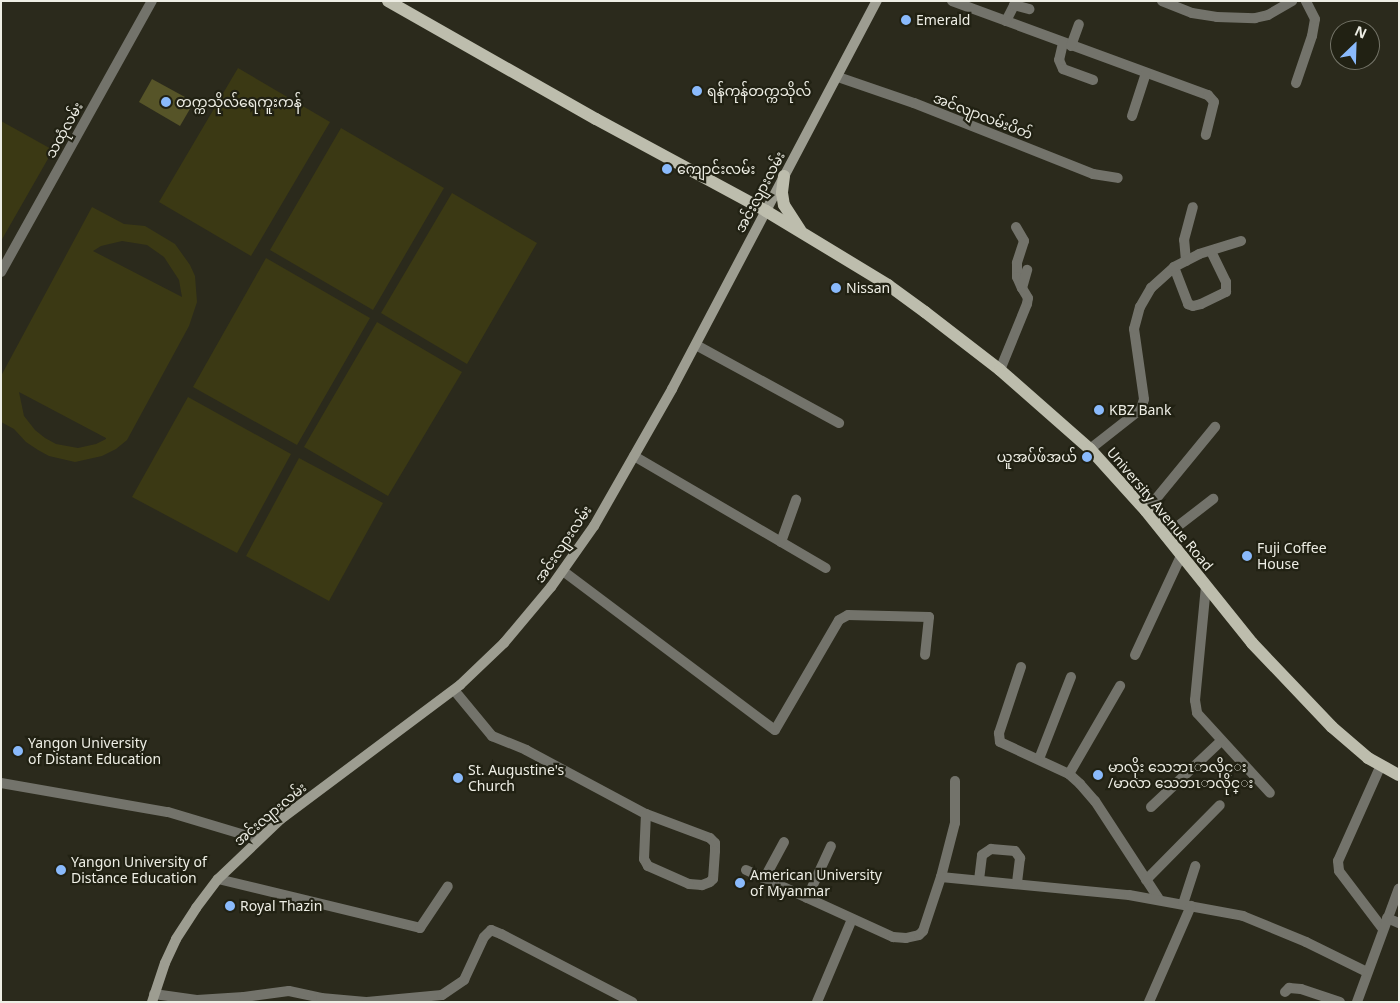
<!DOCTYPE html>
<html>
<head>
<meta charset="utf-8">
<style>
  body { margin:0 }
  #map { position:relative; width:1400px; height:1003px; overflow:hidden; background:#2b2a1c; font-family:"Noto Sans","Noto Sans Myanmar",sans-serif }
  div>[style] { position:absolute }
  .green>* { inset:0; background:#3b3914 }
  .water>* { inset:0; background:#565428 }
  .minor>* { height:10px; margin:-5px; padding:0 5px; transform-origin:5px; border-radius:5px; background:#73736b }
  .secondary>* { height:10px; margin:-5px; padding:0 5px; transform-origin:5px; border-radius:5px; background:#9d9d91 }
  .primary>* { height:12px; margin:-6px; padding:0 6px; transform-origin:6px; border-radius:6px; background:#bdbdad }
  .dots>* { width:14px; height:14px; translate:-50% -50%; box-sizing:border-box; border:2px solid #212113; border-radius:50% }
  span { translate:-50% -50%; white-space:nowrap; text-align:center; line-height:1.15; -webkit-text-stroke:4.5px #212113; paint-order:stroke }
  .poi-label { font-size:14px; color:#eeeee5 }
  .left { translate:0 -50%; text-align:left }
  .right { translate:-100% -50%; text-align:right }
  .street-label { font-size:14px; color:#eeeee5 }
  .frame { position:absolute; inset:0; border:2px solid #eeeee5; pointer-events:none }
  .north { position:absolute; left:1330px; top:20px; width:50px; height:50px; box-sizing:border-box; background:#212113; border:1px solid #737367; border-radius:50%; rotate:24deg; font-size:14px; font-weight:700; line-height:20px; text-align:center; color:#eeeee5 }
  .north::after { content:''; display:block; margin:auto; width:18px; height:22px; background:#8abafc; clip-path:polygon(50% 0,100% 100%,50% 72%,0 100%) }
</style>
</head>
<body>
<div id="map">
  <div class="green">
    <div style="clip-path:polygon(238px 68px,330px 122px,251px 256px,159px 202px)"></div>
    <div style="clip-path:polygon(1px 121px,53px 150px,1px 241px)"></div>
    <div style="clip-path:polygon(341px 128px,444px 188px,373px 310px,270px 250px)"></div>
    <div style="clip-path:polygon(452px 193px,537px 243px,467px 364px,381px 313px)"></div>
    <div style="clip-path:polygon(evenodd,92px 207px,124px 224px,145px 226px,175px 244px,190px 265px,195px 276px,197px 302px,189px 326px,127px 440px,116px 449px,102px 456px,75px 462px,49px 456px,38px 450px,26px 442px,14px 429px,1px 422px,1px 376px,92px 207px,122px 241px,147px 245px,164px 257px,179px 280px,182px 297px,93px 251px,101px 246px,122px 241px,92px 207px,19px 392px,106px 438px,106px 439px,96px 444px,78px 448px,56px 444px,45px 438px,35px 430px,24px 416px,19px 392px)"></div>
    <div style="clip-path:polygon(266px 258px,370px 318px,297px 445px,193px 387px)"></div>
    <div style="clip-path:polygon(377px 322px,462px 372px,388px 496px,304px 447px)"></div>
    <div style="clip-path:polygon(188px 397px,291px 454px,237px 553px,132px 497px)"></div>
    <div style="clip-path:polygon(299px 458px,383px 503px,329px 601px,246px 556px)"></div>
  </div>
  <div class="water">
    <div style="clip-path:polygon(152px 79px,194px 102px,180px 126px,139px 102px)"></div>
  </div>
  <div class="minor">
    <div style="left:952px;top:1px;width:273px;rotate:20.2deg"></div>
    <div style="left:1208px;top:95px;width:9px;rotate:49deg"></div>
    <div style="left:1214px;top:102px;width:34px;rotate:104deg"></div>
    <div style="left:1162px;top:1px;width:32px;rotate:22deg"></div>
    <div style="left:1192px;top:13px;width:25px;rotate:9deg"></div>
    <div style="left:1217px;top:17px;width:38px;rotate:2deg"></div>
    <div style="left:1255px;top:18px;width:13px;rotate:-13deg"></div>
    <div style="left:1268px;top:15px;width:28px;rotate:-30deg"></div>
    <div style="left:1006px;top:21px;width:18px;rotate:-63deg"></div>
    <div style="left:1014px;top:5px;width:16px;rotate:15deg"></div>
    <div style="left:1063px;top:43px;width:17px;rotate:103deg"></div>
    <div style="left:1059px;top:60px;width:10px;rotate:66deg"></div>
    <div style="left:1063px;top:69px;width:32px;rotate:20deg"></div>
    <div style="left:1071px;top:46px;width:23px;rotate:-70deg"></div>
    <div style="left:838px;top:77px;width:80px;rotate:18.9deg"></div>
    <div style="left:914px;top:103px;width:193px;rotate:21.6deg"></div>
    <div style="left:1093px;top:174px;width:25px;rotate:9deg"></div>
    <div style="left:1296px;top:83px;width:50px;rotate:-71.2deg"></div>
    <div style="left:1312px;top:36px;width:17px;rotate:-80deg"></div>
    <div style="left:1315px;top:19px;width:20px;rotate:-117deg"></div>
    <div style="left:1132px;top:116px;width:45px;rotate:-72deg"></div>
    <div style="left:1016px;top:227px;width:16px;rotate:60deg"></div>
    <div style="left:1024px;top:241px;width:23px;rotate:108deg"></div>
    <div style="left:1017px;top:263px;width:14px;rotate:90deg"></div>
    <div style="left:1017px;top:277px;width:12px;rotate:66deg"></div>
    <div style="left:1186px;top:261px;width:21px;rotate:-95deg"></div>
    <div style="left:1184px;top:240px;width:34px;rotate:-75deg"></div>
    <div style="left:1174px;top:267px;width:40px;rotate:69deg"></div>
    <div style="left:1188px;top:304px;width:5px;rotate:22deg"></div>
    <div style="left:1193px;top:306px;width:8px;rotate:-14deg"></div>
    <div style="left:1201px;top:304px;width:28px;rotate:-26deg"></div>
    <div style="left:1226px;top:292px;width:10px;rotate:-90deg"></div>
    <div style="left:1226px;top:282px;width:34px;rotate:-116deg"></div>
    <div style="left:1px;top:272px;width:310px;rotate:-60.9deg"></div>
    <div style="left:696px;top:345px;width:163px;rotate:28.6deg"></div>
    <div style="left:1000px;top:370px;width:71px;rotate:-67.8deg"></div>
    <div style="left:1027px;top:304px;width:6px;rotate:-81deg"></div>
    <div style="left:1028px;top:298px;width:12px;rotate:-121deg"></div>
    <div style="left:1022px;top:288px;width:19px;rotate:-74deg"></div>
    <div style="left:1090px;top:449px;width:65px;rotate:-38.1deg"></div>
    <div style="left:1141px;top:409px;width:10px;rotate:-73deg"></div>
    <div style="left:1144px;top:399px;width:71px;rotate:-98.1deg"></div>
    <div style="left:1134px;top:329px;width:23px;rotate:-75deg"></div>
    <div style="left:1140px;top:307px;width:22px;rotate:-60deg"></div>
    <div style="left:1151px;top:288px;width:31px;rotate:-42deg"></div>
    <div style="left:1174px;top:267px;width:28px;rotate:-27deg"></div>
    <div style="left:1199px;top:254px;width:44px;rotate:-17.2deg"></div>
    <div style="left:634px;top:456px;width:222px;rotate:30.3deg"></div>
    <div style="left:1146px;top:511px;width:109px;rotate:-50.6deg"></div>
    <div style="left:1165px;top:536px;width:61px;rotate:-37.6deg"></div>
    <div style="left:781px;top:542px;width:45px;rotate:-70.3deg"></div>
    <div style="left:563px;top:571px;width:265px;rotate:36.9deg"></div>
    <div style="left:775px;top:730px;width:127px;rotate:-59.8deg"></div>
    <div style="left:839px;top:620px;width:10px;rotate:-29deg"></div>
    <div style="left:848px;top:615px;width:81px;rotate:1.4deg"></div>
    <div style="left:929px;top:617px;width:38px;rotate:96deg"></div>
    <div style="left:1206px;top:586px;width:115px;rotate:95.5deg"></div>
    <div style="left:1195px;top:700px;width:13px;rotate:81deg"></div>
    <div style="left:1197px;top:713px;width:108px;rotate:47.6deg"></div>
    <div style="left:1135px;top:655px;width:109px;rotate:-65.1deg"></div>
    <div style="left:1021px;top:667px;width:70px;rotate:108.4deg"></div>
    <div style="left:999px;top:733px;width:9px;rotate:84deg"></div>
    <div style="left:1000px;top:742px;width:76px;rotate:24.9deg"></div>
    <div style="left:1069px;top:774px;width:15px;rotate:42deg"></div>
    <div style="left:1080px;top:784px;width:23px;rotate:49deg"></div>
    <div style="left:1095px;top:801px;width:117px;rotate:56.9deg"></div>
    <div style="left:454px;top:690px;width:60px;rotate:50.4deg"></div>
    <div style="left:492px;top:736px;width:37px;rotate:22deg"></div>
    <div style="left:526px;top:750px;width:136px;rotate:28.1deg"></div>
    <div style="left:646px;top:814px;width:68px;rotate:20.6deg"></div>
    <div style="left:710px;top:838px;width:7px;rotate:45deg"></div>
    <div style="left:715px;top:843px;width:8px;rotate:90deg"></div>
    <div style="left:715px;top:851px;width:28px;rotate:94deg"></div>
    <div style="left:713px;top:879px;width:4px;rotate:135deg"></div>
    <div style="left:710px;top:882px;width:9px;rotate:159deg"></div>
    <div style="left:702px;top:885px;width:13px;rotate:-176deg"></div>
    <div style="left:689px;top:884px;width:45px;rotate:-156.3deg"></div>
    <div style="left:648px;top:866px;width:8px;rotate:-120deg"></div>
    <div style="left:644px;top:859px;width:45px;rotate:-87.5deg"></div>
    <div style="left:1039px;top:759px;width:88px;rotate:-68.7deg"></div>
    <div style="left:1381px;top:765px;width:105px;rotate:114.1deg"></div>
    <div style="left:1338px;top:861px;width:10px;rotate:84deg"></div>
    <div style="left:1339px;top:871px;width:73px;rotate:52.8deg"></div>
    <div style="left:1069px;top:774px;width:102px;rotate:-59.9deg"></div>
    <div style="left:1px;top:783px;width:169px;rotate:9.9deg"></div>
    <div style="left:168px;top:812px;width:94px;rotate:16.7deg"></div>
    <div style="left:1151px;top:807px;width:96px;rotate:-43.3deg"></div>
    <div style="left:746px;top:870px;width:162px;rotate:24.5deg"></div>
    <div style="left:893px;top:937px;width:13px;rotate:4deg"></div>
    <div style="left:906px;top:938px;width:13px;rotate:-13deg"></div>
    <div style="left:919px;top:935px;width:6px;rotate:-45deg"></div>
    <div style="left:923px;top:931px;width:57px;rotate:-71.6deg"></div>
    <div style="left:941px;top:877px;width:56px;rotate:-75.5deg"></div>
    <div style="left:955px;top:823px;width:42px;rotate:-90deg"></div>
    <div style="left:941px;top:877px;width:189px;rotate:5.5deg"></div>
    <div style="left:1129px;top:895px;width:116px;rotate:10.4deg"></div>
    <div style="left:1243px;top:916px;width:68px;rotate:22.4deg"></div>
    <div style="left:1306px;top:942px;width:68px;rotate:26.2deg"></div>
    <div style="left:218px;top:879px;width:208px;rotate:13.6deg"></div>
    <div style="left:420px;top:928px;width:50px;rotate:-56.3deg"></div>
    <div style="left:764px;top:879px;width:42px;rotate:-61.6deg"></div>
    <div style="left:979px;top:880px;width:25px;rotate:-83deg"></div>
    <div style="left:982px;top:855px;width:11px;rotate:-34deg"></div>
    <div style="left:991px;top:849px;width:24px;rotate:5deg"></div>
    <div style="left:1015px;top:851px;width:9px;rotate:54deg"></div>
    <div style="left:1020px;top:858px;width:26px;rotate:97deg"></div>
    <div style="left:1146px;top:880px;width:105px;rotate:-45.4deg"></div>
    <div style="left:807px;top:898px;width:57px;rotate:-65.2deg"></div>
    <div style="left:1183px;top:904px;width:40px;rotate:-72deg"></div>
    <div style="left:1387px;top:918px;width:13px;rotate:23deg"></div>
    <div style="left:1285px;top:992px;width:6px;rotate:-45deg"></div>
    <div style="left:1289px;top:988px;width:12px;rotate:5deg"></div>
    <div style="left:1301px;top:989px;width:41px;rotate:18.4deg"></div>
    <div style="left:154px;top:994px;width:43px;rotate:7.9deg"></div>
    <div style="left:197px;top:1000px;width:47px;rotate:-3.7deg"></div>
    <div style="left:244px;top:997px;width:45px;rotate:-7.6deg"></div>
    <div style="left:289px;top:991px;width:33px;rotate:12deg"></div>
    <div style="left:321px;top:998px;width:45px;rotate:5.1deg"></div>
    <div style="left:367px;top:1002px;width:75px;rotate:-5.3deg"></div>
    <div style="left:442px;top:995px;width:27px;rotate:-34deg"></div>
    <div style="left:464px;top:980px;width:47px;rotate:-65.1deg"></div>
    <div style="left:484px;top:937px;width:10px;rotate:-45deg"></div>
    <div style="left:491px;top:930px;width:11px;rotate:22deg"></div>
    <div style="left:501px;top:934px;width:148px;rotate:27.4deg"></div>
    <div style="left:817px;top:1002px;width:90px;rotate:-67.1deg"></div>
    <div style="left:1149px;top:1002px;width:105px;rotate:-66.4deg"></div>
    <div style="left:1357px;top:1002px;width:121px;rotate:-69.8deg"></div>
  </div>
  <div class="secondary">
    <div style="left:152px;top:1002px;width:41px;rotate:-71.6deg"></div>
    <div style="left:165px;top:963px;width:26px;rotate:-65deg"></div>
    <div style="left:176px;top:939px;width:37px;rotate:-57deg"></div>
    <div style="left:196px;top:908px;width:36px;rotate:-53deg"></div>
    <div style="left:218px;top:879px;width:87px;rotate:-43.6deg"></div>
    <div style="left:281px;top:819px;width:224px;rotate:-36.8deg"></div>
    <div style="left:460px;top:685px;width:61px;rotate:-43.7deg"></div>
    <div style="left:504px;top:643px;width:73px;rotate:-50deg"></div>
    <div style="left:551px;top:587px;width:75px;rotate:-54.8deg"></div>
    <div style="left:594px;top:526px;width:158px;rotate:-60.3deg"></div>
    <div style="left:672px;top:389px;width:439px;rotate:-62.2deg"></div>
  </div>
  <div class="primary">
    <div style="left:388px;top:1px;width:239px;rotate:29.6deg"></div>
    <div style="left:596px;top:119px;width:193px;rotate:28.4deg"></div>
    <div style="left:766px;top:211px;width:143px;rotate:31.2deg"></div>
    <div style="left:888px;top:285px;width:46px;rotate:36.1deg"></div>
    <div style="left:925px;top:312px;width:95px;rotate:37.7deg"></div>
    <div style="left:1000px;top:370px;width:120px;rotate:41.3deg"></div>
    <div style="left:1090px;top:449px;width:84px;rotate:47.9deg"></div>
    <div style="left:1146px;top:511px;width:169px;rotate:51.2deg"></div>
    <div style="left:1252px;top:643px;width:116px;rotate:46.4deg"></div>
    <div style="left:1332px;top:727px;width:48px;rotate:40.7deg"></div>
    <div style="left:1368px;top:758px;width:35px;rotate:29deg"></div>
    <div style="left:784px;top:176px;width:17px;rotate:97deg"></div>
    <div style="left:782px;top:193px;width:12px;rotate:81deg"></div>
    <div style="left:784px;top:205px;width:30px;rotate:57deg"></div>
  </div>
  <div class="dots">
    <div style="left:906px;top:20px;background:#8abafc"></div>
    <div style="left:697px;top:91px;background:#8abafc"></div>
    <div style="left:166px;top:102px;background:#8abafc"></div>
    <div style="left:667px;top:169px;background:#8abafc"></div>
    <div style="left:836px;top:288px;background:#8abafc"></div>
    <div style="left:1099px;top:410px;background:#8abafc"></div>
    <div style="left:1087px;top:457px;background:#8abafc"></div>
    <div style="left:1247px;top:556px;background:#8abafc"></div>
    <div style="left:18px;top:751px;background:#8abafc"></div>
    <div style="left:1098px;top:775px;background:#8abafc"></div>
    <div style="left:458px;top:778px;background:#8abafc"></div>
    <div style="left:61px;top:870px;background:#8abafc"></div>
    <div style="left:740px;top:883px;background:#8abafc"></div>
    <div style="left:230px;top:906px;background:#8abafc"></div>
  </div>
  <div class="poi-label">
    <span class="left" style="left:916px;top:20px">Emerald</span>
    <span class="left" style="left:707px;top:91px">ရန်ကုန်တက္ကသိုလ်</span>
    <span class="left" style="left:176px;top:102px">တက္ကသိုလ်ရေကူးကန်</span>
    <span class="left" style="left:677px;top:169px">ကျောင်းလမ်း</span>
    <span class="left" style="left:846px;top:288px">Nissan</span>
    <span class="left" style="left:1109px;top:410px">KBZ Bank</span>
    <span class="right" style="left:1077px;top:457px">ယူအပ်ဖ်အယ်</span>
    <span class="left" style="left:1257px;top:556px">Fuji Coffee<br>House</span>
    <span class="left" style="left:28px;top:751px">Yangon University<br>of Distant Education</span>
    <span class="left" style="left:1108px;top:775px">မာလိုး သေဘၤာလိုင္း<br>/မာလာ သေဘၤာလိုင္း</span>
    <span class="left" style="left:468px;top:778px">St. Augustine's<br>Church</span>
    <span class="left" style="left:71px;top:870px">Yangon University of<br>Distance Education</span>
    <span class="left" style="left:750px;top:883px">American University<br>of Myanmar</span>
    <span class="left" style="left:240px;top:906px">Royal Thazin</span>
  </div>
  <div class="street-label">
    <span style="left:983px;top:116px;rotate:21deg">အင်လျာလမ်းပိတ်</span>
    <span style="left:64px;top:130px;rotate:-61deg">သထုံလမ်း</span>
    <span style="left:760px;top:192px;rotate:-62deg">အင်းလျားလမ်း</span>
    <span style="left:1160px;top:509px;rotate:50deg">University Avenue Road</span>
    <span style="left:563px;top:544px;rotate:-56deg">အင်းလျားလမ်း</span>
    <span style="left:270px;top:814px;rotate:-40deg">အင်းလျားလမ်း</span>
  </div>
  <div class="frame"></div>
  <div class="north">N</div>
</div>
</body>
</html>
